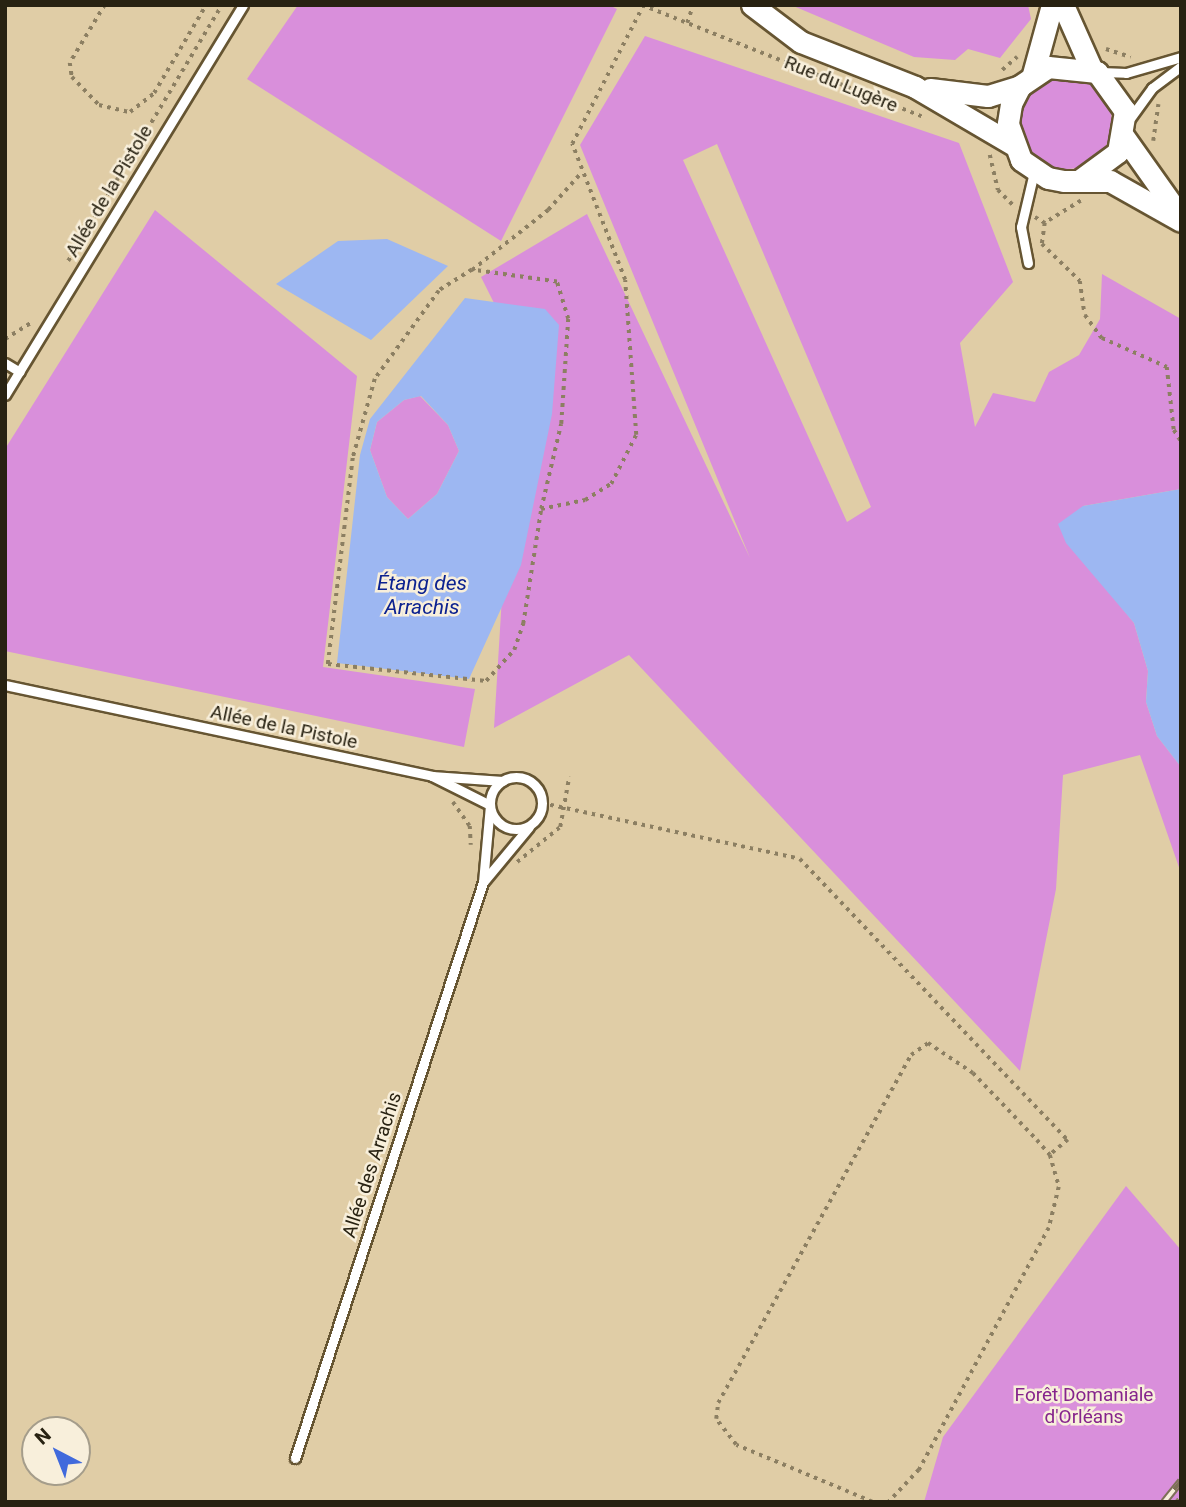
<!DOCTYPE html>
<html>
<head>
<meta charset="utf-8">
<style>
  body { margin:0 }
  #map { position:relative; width:1186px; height:1507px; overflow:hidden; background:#e0cda6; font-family:Roboto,sans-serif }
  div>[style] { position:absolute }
  .green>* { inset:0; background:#d98fdb }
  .round { border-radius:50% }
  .water>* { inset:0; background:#9db7f2 }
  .path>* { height:3.5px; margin-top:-1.75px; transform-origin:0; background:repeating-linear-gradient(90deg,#8c7f62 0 3.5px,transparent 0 8.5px) }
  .roads { filter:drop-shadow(2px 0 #665532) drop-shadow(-2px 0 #665532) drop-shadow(0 2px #665532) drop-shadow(0 -2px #665532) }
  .service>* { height:9px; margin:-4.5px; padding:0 4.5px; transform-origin:4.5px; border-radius:4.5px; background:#fff }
  .service>.ring { margin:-4.5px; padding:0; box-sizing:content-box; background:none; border:9px solid #fff; border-radius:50% }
  .tertiary>* { height:21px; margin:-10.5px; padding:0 10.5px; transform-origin:10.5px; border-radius:10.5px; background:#fff }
  .rail>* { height:8px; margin-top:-4px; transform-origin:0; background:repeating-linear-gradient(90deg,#f8efdb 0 16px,#7d7156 0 32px); box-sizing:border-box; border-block:2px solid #7d7156 }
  span { translate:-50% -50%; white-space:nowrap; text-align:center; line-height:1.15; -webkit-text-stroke:5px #f8efdb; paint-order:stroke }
  .street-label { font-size:19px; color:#282212 }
  .park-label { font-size:19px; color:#86248c }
  .water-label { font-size:21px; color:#0c2290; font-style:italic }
  .frame { position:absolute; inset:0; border:7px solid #282212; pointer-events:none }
  .north { position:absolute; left:21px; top:1416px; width:70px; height:70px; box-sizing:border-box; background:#f8efdb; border:2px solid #a59d8b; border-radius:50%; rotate:318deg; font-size:19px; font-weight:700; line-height:28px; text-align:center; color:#282212 }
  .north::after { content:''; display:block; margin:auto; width:24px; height:32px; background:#416adc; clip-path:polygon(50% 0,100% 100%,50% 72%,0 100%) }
</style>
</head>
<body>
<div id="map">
  <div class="green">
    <div style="clip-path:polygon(298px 5px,609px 5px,617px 9px,501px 241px,247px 79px)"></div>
    <div style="clip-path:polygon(791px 5px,1028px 5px,1031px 19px,1000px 58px,968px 49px,955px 60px,914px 57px)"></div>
    <div style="clip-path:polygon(evenodd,645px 36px,959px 143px,1013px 282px,960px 343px,975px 427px,993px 393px,1035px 402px,1049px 372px,1079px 355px,1100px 319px,1102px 274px,1181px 319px,1181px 489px,1083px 506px,1093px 572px,1134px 623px,1148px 671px,1146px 702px,1157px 736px,1181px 767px,1181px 873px,1140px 755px,1063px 775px,1056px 889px,1020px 1071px,629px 655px,494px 728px,517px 349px,481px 277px,587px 214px,750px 558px,580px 145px,645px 36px,717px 144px,871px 507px,847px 522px,683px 160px,717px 144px)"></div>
    <div class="round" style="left:1020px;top:77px;width:92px;height:92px"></div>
    <div style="clip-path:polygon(155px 210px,357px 376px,323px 667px,475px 689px,464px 747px,5px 651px,5px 449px)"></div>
    <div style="clip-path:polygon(420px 396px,448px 425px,459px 451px,437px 494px,408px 519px,387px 497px,370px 450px,377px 422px,404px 400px)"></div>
    <div style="clip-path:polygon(1126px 1186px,1181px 1250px,1181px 1502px,924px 1502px,943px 1437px)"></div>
  </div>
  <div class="water">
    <div style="clip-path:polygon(387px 239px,448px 266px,371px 340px,276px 284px,338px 241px)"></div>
    <div style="clip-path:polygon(evenodd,465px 298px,545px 309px,559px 325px,552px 414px,521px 565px,469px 679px,337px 663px,360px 455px,370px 419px,465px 298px,421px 396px,448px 425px,459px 451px,437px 494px,408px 519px,387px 497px,370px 450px,377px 422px,404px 400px,421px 396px)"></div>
    <div style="clip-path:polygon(1181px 489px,1181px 767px,1157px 736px,1146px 702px,1148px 671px,1134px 623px,1066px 543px,1058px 524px,1083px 506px)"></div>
  </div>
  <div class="path">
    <div style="left:105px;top:5px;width:68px;rotate:121.1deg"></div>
    <div style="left:70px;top:63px;width:14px;rotate:82deg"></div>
    <div style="left:72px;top:77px;width:39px;rotate:46deg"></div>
    <div style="left:99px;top:105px;width:32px;rotate:13deg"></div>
    <div style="left:130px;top:112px;width:31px;rotate:-38deg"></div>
    <div style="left:154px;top:93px;width:102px;rotate:-59.4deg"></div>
    <div style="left:642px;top:5px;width:303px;rotate:21.7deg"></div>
    <div style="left:687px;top:23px;width:19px;rotate:-72deg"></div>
    <div style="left:1106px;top:49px;width:26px;rotate:18deg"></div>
    <div style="left:1002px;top:70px;width:20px;rotate:-41deg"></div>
    <div style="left:1153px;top:141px;width:37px;rotate:-82deg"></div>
    <div style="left:990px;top:155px;width:36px;rotate:77deg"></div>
    <div style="left:998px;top:190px;width:21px;rotate:45deg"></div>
    <div style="left:1081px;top:201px;width:42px;rotate:148.6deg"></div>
    <div style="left:1045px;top:223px;width:21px;rotate:98deg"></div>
    <div style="left:1042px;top:244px;width:53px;rotate:44.2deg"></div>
    <div style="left:1080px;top:281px;width:34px;rotate:82deg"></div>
    <div style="left:1085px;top:315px;width:29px;rotate:54deg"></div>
    <div style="left:1102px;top:338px;width:71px;rotate:24deg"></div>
    <div style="left:1167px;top:367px;width:63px;rotate:83.7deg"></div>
    <div style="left:1174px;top:430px;width:13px;rotate:58deg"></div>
    <div style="left:1035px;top:217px;width:12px;rotate:31deg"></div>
    <div style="left:68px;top:261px;width:299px;rotate:-59deg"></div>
    <div style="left:472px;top:270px;width:97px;rotate:-38.3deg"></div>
    <div style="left:548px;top:210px;width:51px;rotate:-48.2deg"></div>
    <div style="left:5px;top:339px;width:32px;rotate:-32deg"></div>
    <div style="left:541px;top:509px;width:87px;rotate:-76.8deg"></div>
    <div style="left:561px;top:424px;width:105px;rotate:-86.2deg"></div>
    <div style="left:568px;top:319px;width:39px;rotate:-107deg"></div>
    <div style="left:557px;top:282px;width:86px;rotate:-172deg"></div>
    <div style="left:472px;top:270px;width:39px;rotate:148deg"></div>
    <div style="left:439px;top:291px;width:109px;rotate:126deg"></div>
    <div style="left:375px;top:379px;width:82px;rotate:105.6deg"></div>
    <div style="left:353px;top:458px;width:208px;rotate:96.9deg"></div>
    <div style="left:328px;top:664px;width:159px;rotate:6.1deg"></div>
    <div style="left:486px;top:681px;width:42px;rotate:-47.9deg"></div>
    <div style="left:514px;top:650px;width:28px;rotate:-71deg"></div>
    <div style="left:523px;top:624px;width:116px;rotate:-81.1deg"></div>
    <div style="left:541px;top:509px;width:45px;rotate:-11.6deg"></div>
    <div style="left:585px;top:500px;width:31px;rotate:-32deg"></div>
    <div style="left:611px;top:484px;width:55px;rotate:-63deg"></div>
    <div style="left:636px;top:435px;width:155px;rotate:-94.1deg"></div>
    <div style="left:625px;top:280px;width:146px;rotate:-111.3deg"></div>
    <div style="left:572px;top:144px;width:155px;rotate:-62.8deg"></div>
    <div style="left:453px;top:802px;width:29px;rotate:55deg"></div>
    <div style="left:470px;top:826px;width:19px;rotate:87deg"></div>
    <div style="left:542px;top:803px;width:264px;rotate:12.2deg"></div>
    <div style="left:800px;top:859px;width:388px;rotate:46.4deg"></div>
    <div style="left:1068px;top:1140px;width:23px;rotate:140deg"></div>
    <div style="left:517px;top:862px;width:55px;rotate:-39.1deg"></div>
    <div style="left:560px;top:827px;width:51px;rotate:-79.8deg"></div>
    <div style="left:872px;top:1502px;width:147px;rotate:-157.3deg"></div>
    <div style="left:736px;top:1445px;width:33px;rotate:-128deg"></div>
    <div style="left:716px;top:1419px;width:16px;rotate:-83deg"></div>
    <div style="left:718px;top:1403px;width:398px;rotate:-61deg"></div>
    <div style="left:911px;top:1055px;width:21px;rotate:-35deg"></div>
    <div style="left:928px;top:1043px;width:54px;rotate:33.7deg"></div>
    <div style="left:973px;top:1073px;width:93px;rotate:46.3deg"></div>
    <div style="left:1037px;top:1140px;width:20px;rotate:49deg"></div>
    <div style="left:1050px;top:1155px;width:33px;rotate:74deg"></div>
    <div style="left:1059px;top:1187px;width:42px;rotate:103.7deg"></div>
    <div style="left:1049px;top:1228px;width:275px;rotate:118.2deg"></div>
    <div style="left:919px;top:1470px;width:44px;rotate:133.2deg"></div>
    <div style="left:1176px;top:1502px;width:8px;rotate:-50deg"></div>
  </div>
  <div class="roads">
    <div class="service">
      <div style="left:1101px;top:72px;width:25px;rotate:2deg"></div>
      <div style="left:1126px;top:73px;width:57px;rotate:-16.2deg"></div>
      <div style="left:1131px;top:117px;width:36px;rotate:-54deg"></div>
      <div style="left:1152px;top:88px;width:36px;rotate:-37deg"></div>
      <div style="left:1028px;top:263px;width:37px;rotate:-101deg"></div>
      <div style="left:1021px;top:227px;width:57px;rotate:-76.7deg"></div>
      <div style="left:5px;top:363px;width:17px;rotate:31deg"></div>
      <div style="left:5px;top:395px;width:457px;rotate:-58.6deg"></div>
      <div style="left:5px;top:685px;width:437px;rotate:12deg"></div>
      <div style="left:432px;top:776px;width:71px;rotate:4deg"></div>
      <div class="ring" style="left:490px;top:777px;width:43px;height:43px"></div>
      <div style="left:484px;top:881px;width:70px;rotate:-50.2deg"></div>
      <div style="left:295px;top:1458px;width:606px;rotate:-71.92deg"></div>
      <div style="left:483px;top:882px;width:77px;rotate:-84.8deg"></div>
      <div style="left:490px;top:805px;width:65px;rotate:-153.4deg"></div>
    </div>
    <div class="tertiary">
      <div style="left:752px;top:5px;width:61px;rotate:37.1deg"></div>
      <div style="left:801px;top:42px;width:123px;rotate:21.5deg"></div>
      <div style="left:915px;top:87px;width:113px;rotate:30.4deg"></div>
      <div style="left:1063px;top:5px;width:71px;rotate:66deg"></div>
      <div style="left:1033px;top:74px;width:72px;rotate:-74.6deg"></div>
      <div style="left:930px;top:89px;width:58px;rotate:6.9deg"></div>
      <div style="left:988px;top:96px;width:34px;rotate:-17deg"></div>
      <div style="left:1124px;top:137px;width:97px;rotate:54.7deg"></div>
      <div style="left:1080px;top:180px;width:47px;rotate:-36.4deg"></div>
      <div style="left:1118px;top:152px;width:42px;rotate:-80.3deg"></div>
      <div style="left:1125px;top:111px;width:48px;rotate:-125.7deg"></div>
      <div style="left:1097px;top:72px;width:49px;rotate:-174.2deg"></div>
      <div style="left:1048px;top:67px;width:34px;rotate:146deg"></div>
      <div style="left:1020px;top:86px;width:20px;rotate:117deg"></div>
      <div style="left:1011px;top:104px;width:20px;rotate:99deg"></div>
      <div style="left:1008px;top:124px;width:38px;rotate:70deg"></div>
      <div style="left:1021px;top:160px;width:32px;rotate:34deg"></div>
      <div style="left:1048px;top:178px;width:16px;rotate:11deg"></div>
      <div style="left:1064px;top:181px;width:46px"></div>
      <div style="left:1110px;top:181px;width:81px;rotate:29.4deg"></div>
    </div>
  </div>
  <div class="rail">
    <div style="left:1164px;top:1502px;width:27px;rotate:-51deg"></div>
  </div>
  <div class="street-label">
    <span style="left:841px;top:84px;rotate:22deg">Rue du Lugère</span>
    <span style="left:109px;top:191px;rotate:-59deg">Allée de la Pistole</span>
    <span style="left:284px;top:727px;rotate:12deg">Allée de la Pistole</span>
    <span style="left:372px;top:1165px;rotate:-72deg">Allée des Arrachis</span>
  </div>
  <div class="park-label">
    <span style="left:1084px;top:1406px">Forêt Domaniale<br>d'Orléans</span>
  </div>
  <div class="water-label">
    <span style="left:422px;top:595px">Étang des<br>Arrachis</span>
  </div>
  <div class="frame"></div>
  <div class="north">N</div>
</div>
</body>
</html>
